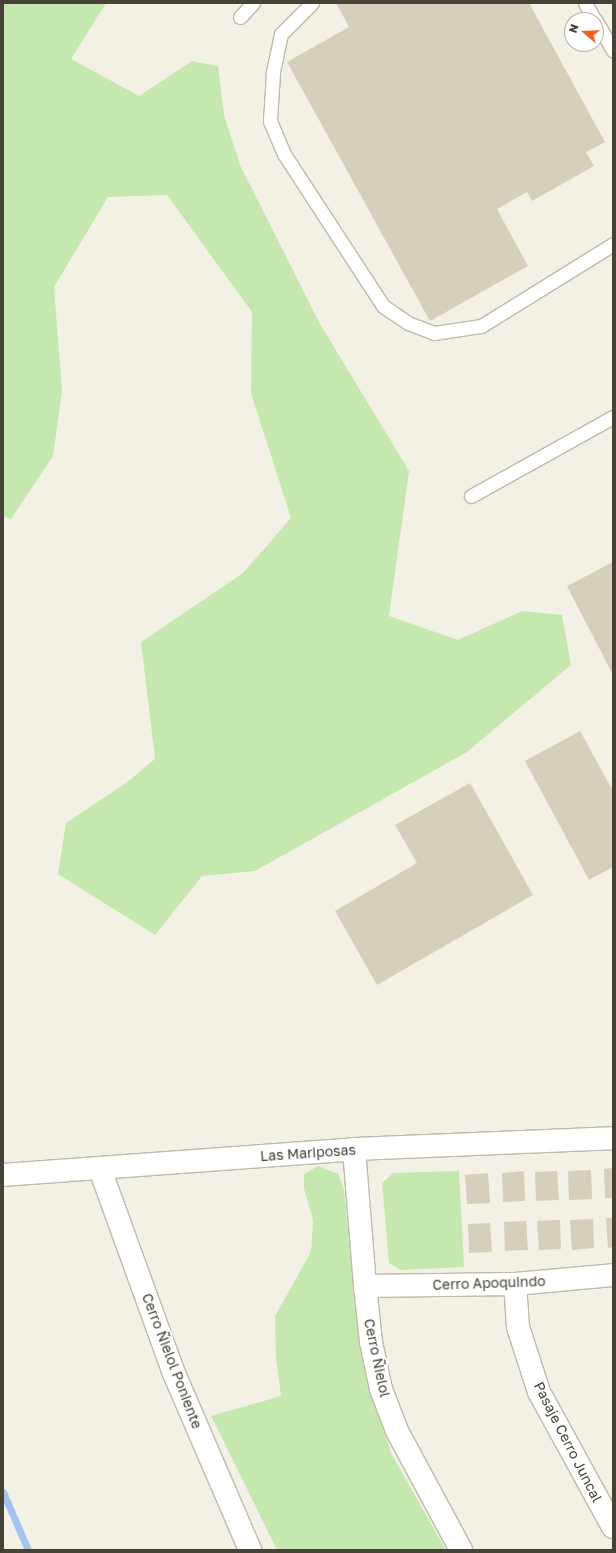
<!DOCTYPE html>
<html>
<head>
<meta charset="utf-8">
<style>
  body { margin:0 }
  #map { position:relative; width:616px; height:1553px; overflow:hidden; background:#f3f1e6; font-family:"Golos Text",sans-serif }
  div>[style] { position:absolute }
  .green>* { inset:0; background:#c5e8ae }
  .stream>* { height:7px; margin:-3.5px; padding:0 3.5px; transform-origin:3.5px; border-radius:3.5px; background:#a1c4f1 }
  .building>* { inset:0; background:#d5cfbb }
  .roads { filter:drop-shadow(1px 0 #bfbba9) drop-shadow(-1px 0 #bfbba9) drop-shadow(0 1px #bfbba9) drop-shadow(0 -1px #bfbba9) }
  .lane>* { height:13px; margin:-6.5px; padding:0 6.5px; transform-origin:6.5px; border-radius:6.5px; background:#fff }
  .street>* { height:22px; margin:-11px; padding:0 11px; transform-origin:11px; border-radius:11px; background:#fff }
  span { translate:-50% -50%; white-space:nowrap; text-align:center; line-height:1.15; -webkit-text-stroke:4px #fff; paint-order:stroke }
  .street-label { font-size:14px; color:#464235 }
  .frame { position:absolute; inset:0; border:4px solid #464235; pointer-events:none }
  .north { position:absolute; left:564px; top:12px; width:40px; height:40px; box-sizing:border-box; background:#fff; border:1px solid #b5b3ae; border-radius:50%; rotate:289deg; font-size:11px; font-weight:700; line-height:16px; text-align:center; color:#464235 }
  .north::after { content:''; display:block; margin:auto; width:14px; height:18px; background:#fd5a13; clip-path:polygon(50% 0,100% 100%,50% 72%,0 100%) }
</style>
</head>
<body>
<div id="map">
  <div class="green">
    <div style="clip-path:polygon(3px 3px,106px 3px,71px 59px,139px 96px,192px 61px,218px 66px,224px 115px,240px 165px,320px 324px,409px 471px,389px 616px,458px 640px,522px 611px,562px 615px,571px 665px,467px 752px,255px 871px,202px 876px,155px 935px,58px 874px,66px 823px,126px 783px,155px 759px,141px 642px,243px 573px,291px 518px,251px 393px,252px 312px,167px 195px,108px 197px,54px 287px,62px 391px,53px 456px,11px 519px,3px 516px)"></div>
    <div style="clip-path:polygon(318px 1166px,338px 1174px,344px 1189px,359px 1339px,376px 1407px,391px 1453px,446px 1550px,277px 1550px,211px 1416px,281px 1396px,276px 1358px,275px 1316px,311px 1252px,313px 1220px,304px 1188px,304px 1174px)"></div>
    <div style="clip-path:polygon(459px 1171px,464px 1267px,401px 1270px,389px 1263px,382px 1183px,393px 1173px)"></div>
  </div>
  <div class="stream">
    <div style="left:3px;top:1492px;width:63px;rotate:66.7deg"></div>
  </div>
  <div class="building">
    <div style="clip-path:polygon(336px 3px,529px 3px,605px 142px,586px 152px,594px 166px,532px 201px,527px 192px,497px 209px,528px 266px,430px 321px,287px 62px,349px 27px)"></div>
    <div style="clip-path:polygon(613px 562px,613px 675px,567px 586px)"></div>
    <div style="clip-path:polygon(580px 731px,613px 791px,613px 867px,589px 880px,525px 761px)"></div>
    <div style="clip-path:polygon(470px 783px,533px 895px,377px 985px,335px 911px,417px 863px,395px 825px)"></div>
    <div style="clip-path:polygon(613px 1168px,613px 1198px,605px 1198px,604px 1169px)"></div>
    <div style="clip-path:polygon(591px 1170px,592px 1199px,569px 1200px,568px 1171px)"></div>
    <div style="clip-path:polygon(524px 1171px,525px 1201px,503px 1202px,502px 1173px)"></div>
    <div style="clip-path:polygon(557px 1171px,559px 1200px,536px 1201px,535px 1172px)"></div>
    <div style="clip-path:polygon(488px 1173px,490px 1203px,467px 1204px,465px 1175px)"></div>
    <div style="clip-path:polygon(606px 1218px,613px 1218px,613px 1247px,608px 1248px)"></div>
    <div style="clip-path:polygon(593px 1219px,594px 1248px,572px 1250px,570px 1220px)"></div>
    <div style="clip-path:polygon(560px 1220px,561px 1249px,539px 1250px,537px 1221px)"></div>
    <div style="clip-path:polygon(526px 1221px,528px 1250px,505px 1251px,504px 1222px)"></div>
    <div style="clip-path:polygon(490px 1223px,492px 1252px,469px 1253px,468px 1224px)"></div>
  </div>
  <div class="roads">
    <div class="lane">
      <div style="left:312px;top:3px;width:44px;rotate:135deg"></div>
      <div style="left:281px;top:34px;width:40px;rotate:102deg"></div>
      <div style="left:273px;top:73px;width:48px;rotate:93.6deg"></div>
      <div style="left:270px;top:121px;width:36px;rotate:67deg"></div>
      <div style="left:284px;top:154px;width:181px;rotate:56.9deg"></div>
      <div style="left:383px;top:306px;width:30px;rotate:34deg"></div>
      <div style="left:408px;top:323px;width:28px;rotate:21deg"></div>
      <div style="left:434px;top:333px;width:48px;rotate:-8.5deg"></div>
      <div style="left:481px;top:326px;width:155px;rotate:-31.8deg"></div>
      <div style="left:585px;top:3px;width:20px;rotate:60deg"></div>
      <div style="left:240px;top:17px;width:19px;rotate:-47deg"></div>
      <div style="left:596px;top:21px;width:34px;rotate:60deg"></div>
      <div style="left:471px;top:496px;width:162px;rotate:-29.1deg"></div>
    </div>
    <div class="street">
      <div style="left:354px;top:1149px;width:137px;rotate:85.4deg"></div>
      <div style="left:365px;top:1286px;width:56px;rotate:83.9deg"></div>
      <div style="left:371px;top:1342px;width:48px;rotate:78deg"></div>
      <div style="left:381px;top:1389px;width:45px;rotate:69.1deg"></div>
      <div style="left:397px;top:1431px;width:135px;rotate:61.7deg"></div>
      <div style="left:100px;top:1169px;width:215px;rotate:70.1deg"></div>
      <div style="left:173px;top:1371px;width:195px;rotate:66.7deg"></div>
      <div style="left:3px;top:1175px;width:352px;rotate:-4.2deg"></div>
      <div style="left:354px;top:1149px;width:259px;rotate:-2.4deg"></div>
      <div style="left:515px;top:1284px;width:43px;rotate:86deg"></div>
      <div style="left:518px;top:1327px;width:68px;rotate:72.1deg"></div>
      <div style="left:539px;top:1392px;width:154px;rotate:61.3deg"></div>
      <div style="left:365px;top:1286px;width:150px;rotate:-0.8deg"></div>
      <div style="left:515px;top:1284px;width:98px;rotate:-5.2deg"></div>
    </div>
  </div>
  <div class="street-label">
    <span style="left:308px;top:1153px;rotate:-4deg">Las Mariposas</span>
    <span style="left:489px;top:1283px;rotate:-2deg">Cerro Apoquindo</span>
    <span style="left:377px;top:1358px;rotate:78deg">Cerro Ñielol</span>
    <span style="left:172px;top:1361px;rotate:69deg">Cerro Ñielol Poniente</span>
    <span style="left:568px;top:1442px;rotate:63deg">Pasaje Cerro Juncal</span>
  </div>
  <div class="frame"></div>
  <div class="north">N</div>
</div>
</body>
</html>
